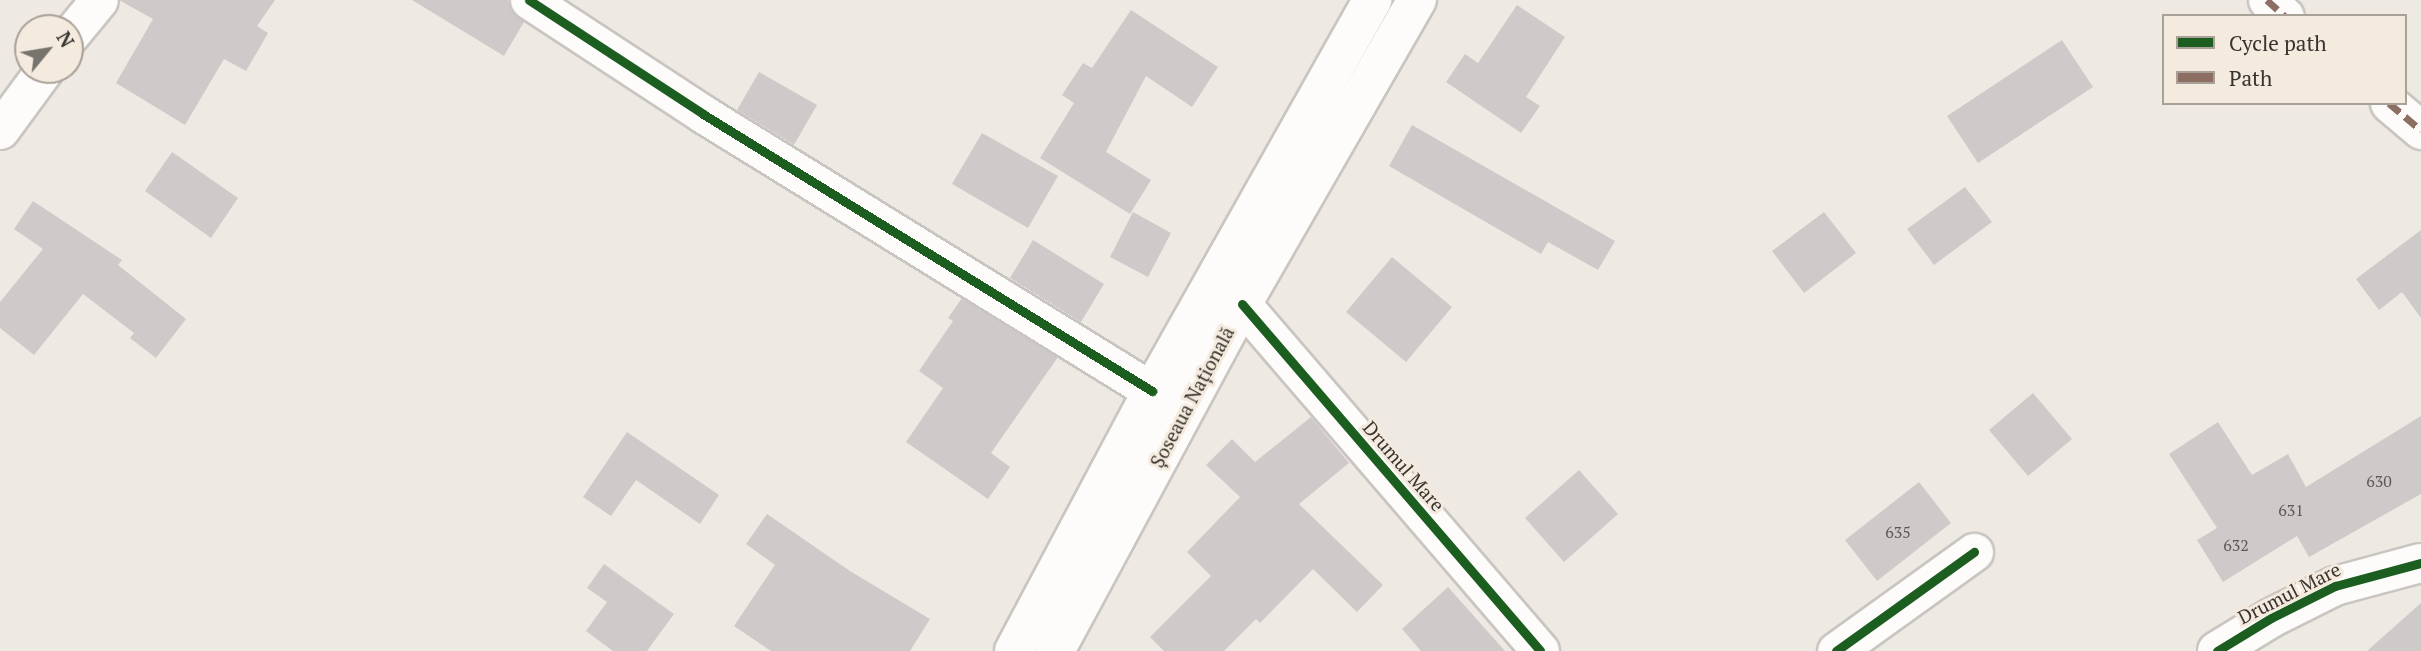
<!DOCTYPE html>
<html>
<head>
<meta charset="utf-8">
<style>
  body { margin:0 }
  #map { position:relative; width:2421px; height:651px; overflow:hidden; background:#efe9e3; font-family:"PT Serif",serif }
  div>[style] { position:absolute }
  .building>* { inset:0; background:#cfcac9 }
  .roads { filter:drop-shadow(2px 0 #c9c5c0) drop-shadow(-2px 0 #c9c5c0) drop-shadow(0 2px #c9c5c0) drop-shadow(0 -2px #c9c5c0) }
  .street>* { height:37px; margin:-18.5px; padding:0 18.5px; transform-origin:18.5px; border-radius:18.5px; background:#fdfcfb }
  .secondary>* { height:38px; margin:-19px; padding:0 19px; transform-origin:19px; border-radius:19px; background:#fdfcfb }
  .highway>* { height:38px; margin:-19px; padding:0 19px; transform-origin:19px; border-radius:19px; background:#fdfcfb }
  .quiet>* { height:7px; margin-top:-3.5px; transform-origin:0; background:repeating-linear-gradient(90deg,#8d6e63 0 14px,transparent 0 21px) }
  .cycleway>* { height:9px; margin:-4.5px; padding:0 4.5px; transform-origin:4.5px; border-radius:4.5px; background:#1b5e20 }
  span { translate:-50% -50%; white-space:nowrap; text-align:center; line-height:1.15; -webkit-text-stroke:6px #f4eade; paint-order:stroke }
  .number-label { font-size:16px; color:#5d5955 }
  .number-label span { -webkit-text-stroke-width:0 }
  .street-label { font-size:19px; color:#37332e }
  .legend { position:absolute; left:2162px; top:14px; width:245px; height:91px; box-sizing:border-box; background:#f4eade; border:2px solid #a8a198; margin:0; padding:9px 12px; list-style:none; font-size:21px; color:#37332e }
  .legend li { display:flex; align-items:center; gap:14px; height:35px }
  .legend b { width:35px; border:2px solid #a8a198 }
  .north { position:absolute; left:14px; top:14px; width:70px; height:70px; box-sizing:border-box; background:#f4eade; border:2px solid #a8a198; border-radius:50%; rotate:60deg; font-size:19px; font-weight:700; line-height:28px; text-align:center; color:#37332e }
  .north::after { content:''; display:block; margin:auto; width:24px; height:32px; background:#77736d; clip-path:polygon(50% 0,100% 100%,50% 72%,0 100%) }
</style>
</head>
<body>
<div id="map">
  <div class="building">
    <div style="clip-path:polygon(119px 0,275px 0,257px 26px,268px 33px,246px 71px,224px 59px,185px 125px,116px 83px,153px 19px)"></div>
    <div style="clip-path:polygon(412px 0,508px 0,511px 10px,524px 22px,504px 56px)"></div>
    <div style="clip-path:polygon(1517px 5px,1565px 37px,1526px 97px,1540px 106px,1521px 133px,1446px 82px,1465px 54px,1478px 63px)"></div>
    <div style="clip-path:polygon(1131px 10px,1218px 67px,1192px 107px,1146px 76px,1106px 152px,1151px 180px,1130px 214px,1040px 158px,1074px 103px,1062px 95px,1083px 63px,1092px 68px)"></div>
    <div style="clip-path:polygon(2062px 40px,2093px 87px,1978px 163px,1947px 116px)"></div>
    <div style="clip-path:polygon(759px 72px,817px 105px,794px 145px,737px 110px)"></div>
    <div style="clip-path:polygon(1412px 125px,1615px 241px,1598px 270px,1548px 242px,1541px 254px,1389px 166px)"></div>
    <div style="clip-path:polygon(982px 133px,1058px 176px,1028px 228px,952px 184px)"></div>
    <div style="clip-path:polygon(172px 152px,238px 198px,211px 238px,145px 191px)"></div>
    <div style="clip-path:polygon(1965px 187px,1992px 222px,1934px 265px,1907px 229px)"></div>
    <div style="clip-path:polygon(33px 201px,122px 260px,118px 265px,186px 319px,156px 358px,130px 338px,134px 333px,83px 294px,34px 355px,0 328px,0 302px,43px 249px,14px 229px)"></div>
    <div style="clip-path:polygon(1133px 212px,1171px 233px,1148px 277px,1110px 257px)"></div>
    <div style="clip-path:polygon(1824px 212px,1856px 253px,1804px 293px,1772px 251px)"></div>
    <div style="clip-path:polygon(2421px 230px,2421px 318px,2402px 292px,2379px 310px,2356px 279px)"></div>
    <div style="clip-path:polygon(1033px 240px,1104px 284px,1081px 322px,1010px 278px)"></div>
    <div style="clip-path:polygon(1392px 257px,1452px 307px,1406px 362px,1346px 312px)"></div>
    <div style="clip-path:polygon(962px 298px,1058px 357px,991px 453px,1010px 467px,988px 499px,906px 442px,943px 388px,919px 371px,953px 321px,948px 318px)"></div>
    <div style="clip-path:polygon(2033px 393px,2072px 439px,2028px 476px,1989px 430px)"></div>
    <div style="clip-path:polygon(2421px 416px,2421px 494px,2309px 557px,2297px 536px,2223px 582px,2197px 540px,2217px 528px,2169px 454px,2218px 422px,2252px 475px,2288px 454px,2306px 487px)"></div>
    <div style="clip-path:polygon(1311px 417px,1349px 463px,1299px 504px,1383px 585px,1357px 612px,1313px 569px,1260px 623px,1256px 619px,1224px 651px,1164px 651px,1150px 637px,1211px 576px,1187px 552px,1240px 497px,1206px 465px,1232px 439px,1255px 462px)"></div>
    <div style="clip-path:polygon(627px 432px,719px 495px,700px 524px,636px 480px,611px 516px,583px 497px)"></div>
    <div style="clip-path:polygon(1579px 470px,1618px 514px,1564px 562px,1525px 518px)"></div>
    <div style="clip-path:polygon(1919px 482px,1951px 523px,1877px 581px,1845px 540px)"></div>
    <div style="clip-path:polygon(767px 514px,850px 571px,930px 619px,910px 651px,771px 651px,734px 626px,775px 565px,746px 544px)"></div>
    <div style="clip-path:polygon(604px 564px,674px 614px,647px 651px,613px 651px,586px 631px,607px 602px,587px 588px)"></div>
    <div style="clip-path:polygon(1448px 587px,1505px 651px,1421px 651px,1402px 629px)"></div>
    <div style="clip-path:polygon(2421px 603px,2421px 651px,2367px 651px)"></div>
  </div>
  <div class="roads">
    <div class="street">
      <div style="left:529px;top:0;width:208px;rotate:33.2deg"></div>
      <div style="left:703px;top:114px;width:528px;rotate:31.67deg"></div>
      <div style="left:2267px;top:0;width:24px;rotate:42deg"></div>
      <div style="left:70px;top:35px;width:45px;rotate:-50.4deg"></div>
      <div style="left:2389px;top:103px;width:42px;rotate:40.2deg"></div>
      <div style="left:0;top:130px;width:74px;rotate:-53.7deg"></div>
      <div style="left:1242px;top:304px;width:457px;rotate:49.3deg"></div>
      <div style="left:1836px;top:651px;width:170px;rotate:-35.7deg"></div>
    </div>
    <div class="secondary">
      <div style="left:2217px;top:651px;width:63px;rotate:-31.4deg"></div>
      <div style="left:2271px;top:618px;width:72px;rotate:-26.6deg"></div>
      <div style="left:2335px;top:586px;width:89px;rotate:-15deg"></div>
    </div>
    <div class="highway">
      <div style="left:1014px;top:651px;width:294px;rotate:-62deg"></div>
      <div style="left:1152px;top:391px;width:449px;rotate:-60.6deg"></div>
      <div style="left:1055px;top:651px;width:394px;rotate:-61.7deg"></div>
      <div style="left:1242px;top:304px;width:351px;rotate:-60.1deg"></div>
    </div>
  </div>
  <div class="quiet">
    <div style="left:2267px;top:0;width:24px;rotate:42deg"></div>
    <div style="left:2389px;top:103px;width:42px;rotate:40.2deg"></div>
  </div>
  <div class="cycleway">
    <div style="left:529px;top:0;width:208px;rotate:33.2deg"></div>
    <div style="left:703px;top:114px;width:528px;rotate:31.67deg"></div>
    <div style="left:1242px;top:304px;width:457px;rotate:49.3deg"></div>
    <div style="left:1836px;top:651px;width:170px;rotate:-35.7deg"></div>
    <div style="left:2217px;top:651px;width:63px;rotate:-31.4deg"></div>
    <div style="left:2271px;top:618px;width:72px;rotate:-26.6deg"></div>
    <div style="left:2335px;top:586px;width:89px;rotate:-15deg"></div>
  </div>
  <div class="number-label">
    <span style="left:2379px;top:481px">630</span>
    <span style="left:2291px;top:510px">631</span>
    <span style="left:1898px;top:532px">635</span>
    <span style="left:2236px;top:545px">632</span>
  </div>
  <div class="street-label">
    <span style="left:1192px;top:397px;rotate:-62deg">Șoseaua Națională</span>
    <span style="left:1404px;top:466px;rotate:49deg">Drumul Mare</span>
    <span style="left:2289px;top:593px;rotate:-27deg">Drumul Mare</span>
  </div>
  <ul class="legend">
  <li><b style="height:9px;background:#1b5e20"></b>Cycle path</li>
  <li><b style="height:9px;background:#8d6e63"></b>Path</li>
  </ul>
  <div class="north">N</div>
</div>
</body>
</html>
